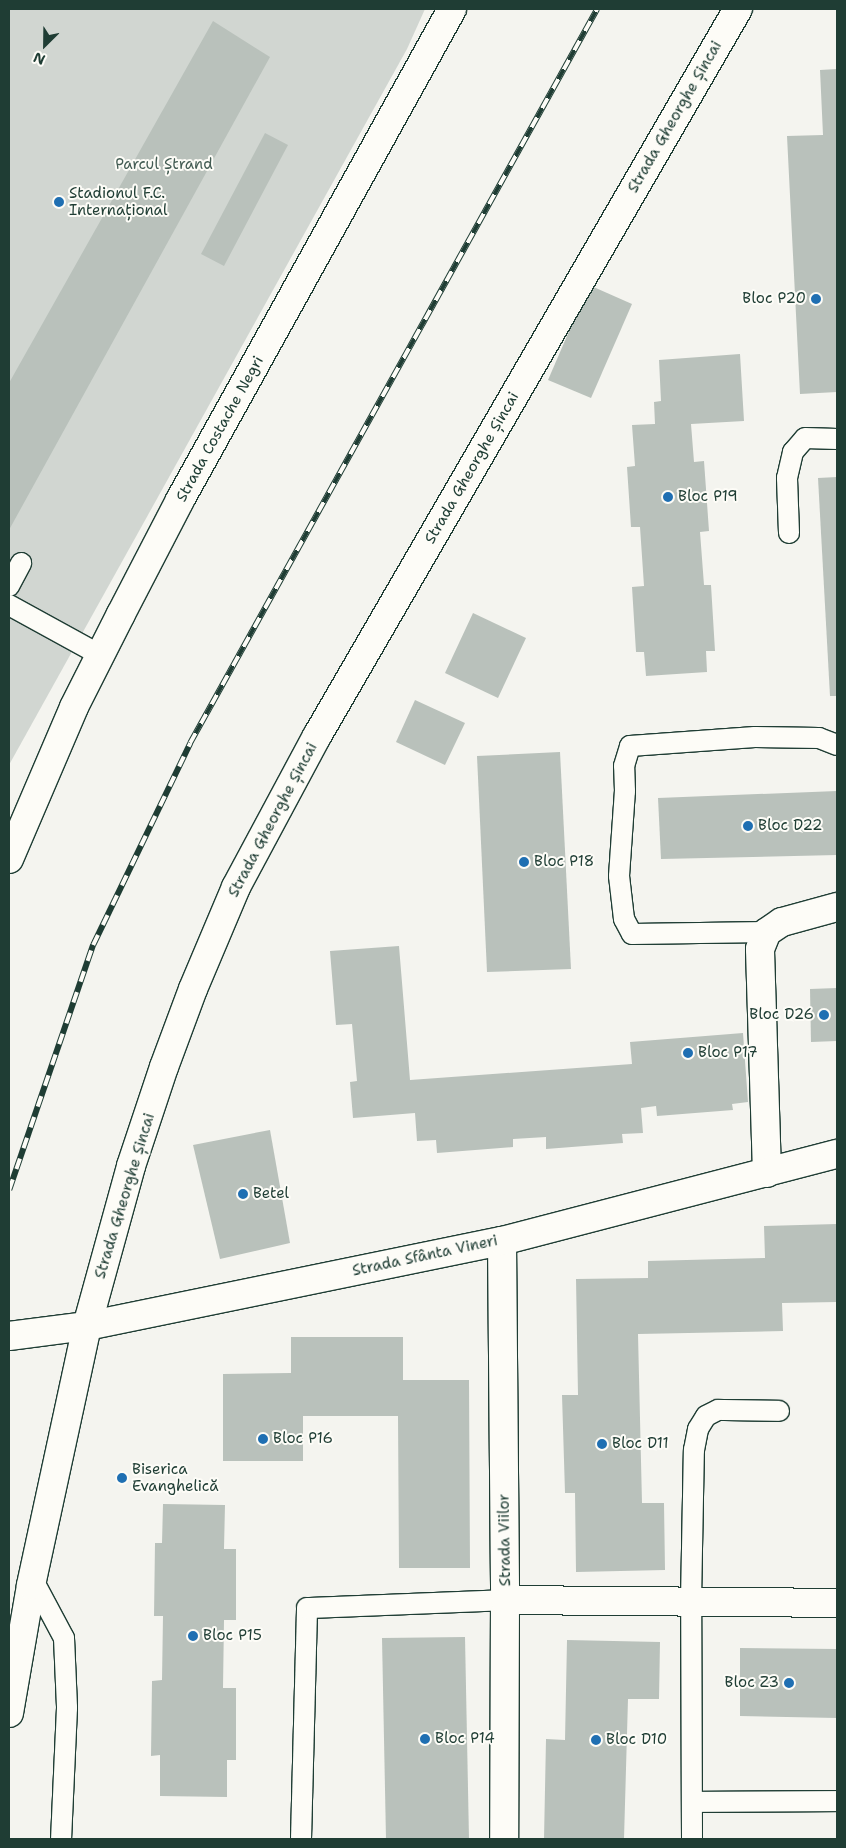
<!DOCTYPE html>
<html>
<head>
<meta charset="utf-8">
<style>
  body { margin:0 }
  #map { position:relative; width:846px; height:1848px; overflow:hidden; background:#f4f4ef; font-family:"Shantell Sans",sans-serif }
  div>[style] { position:absolute }
  .green>* { inset:0; background:#d1d6d1 }
  .building>* { inset:0; background:#b9c1bb }
  .roads { filter:drop-shadow(1px 0 #1f3d34) drop-shadow(-1px 0 #1f3d34) drop-shadow(0 1px #1f3d34) drop-shadow(0 -1px #1f3d34) }
  .service>* { height:20px; margin:-10px; padding:0 10px; transform-origin:10px; border-radius:10px; background:#fdfcf7 }
  .minor>* { height:28px; margin:-14px; padding:0 14px; transform-origin:14px; border-radius:14px; background:#fdfcf7 }
  .secondary>* { height:28px; margin:-14px; padding:0 14px; transform-origin:14px; border-radius:14px; background:#fdfcf7 }
  .rail>* { height:5.5px; margin-top:-2.75px; transform-origin:0; background:repeating-linear-gradient(90deg,#fdfcf7 0 11px,#1f3d34 0 22px); box-sizing:border-box; border-block:1px solid #1f3d34 }
  .dots>* { width:14px; height:14px; translate:-50% -50%; box-sizing:border-box; border:2px solid #fdfcf7; border-radius:50% }
  span { translate:-50% -50%; white-space:nowrap; text-align:center; line-height:1.15; -webkit-text-stroke:4px #fdfcf7; paint-order:stroke }
  .street-label { font-size:15px; color:#1f3d34 }
  .park-label { font-size:15px; color:#435c53 }
  .poi-label { font-size:15px; color:#1f3d34 }
  .left { translate:0 -50%; text-align:left }
  .right { translate:-100% -50%; text-align:right }
  .frame { position:absolute; inset:0; border:10px solid #1f3d34; pointer-events:none }
  .north { position:absolute; left:20px; top:20px; width:50px; height:50px; -webkit-text-stroke:4px #fdfcf7; paint-order:stroke; rotate:203deg; font-size:14px; font-weight:700; line-height:20px; text-align:center; color:#1f3d34 }
  .north::after { content:''; display:block; margin:auto; width:18px; height:22px; background:#1f3d34; clip-path:polygon(50% 0,100% 100%,50% 72%,0 100%) }
</style>
</head>
<body>
<div id="map">
  <div class="green">
    <div style="clip-path:polygon(9px 9px,425px 9px,407px 49px,9px 765px)"></div>
  </div>
  <div class="building">
    <div style="clip-path:polygon(213px 21px,270px 57px,9px 530px,9px 383px)"></div>
    <div style="clip-path:polygon(837px 69px,837px 392px,800px 394px,787px 136px,823px 135px,820px 70px)"></div>
    <div style="clip-path:polygon(265px 133px,288px 145px,224px 266px,201px 254px)"></div>
    <div style="clip-path:polygon(589px 285px,632px 304px,591px 398px,548px 380px)"></div>
    <div style="clip-path:polygon(740px 354px,744px 421px,691px 424px,694px 462px,704px 461px,709px 531px,700px 532px,704px 585px,711px 585px,715px 651px,706px 651px,707px 672px,646px 676px,644px 652px,636px 652px,632px 587px,644px 586px,640px 527px,631px 527px,627px 467px,635px 466px,632px 425px,655px 424px,654px 402px,661px 401px,659px 360px)"></div>
    <div style="clip-path:polygon(837px 477px,837px 696px,830px 696px,818px 478px)"></div>
    <div style="clip-path:polygon(473px 613px,526px 638px,498px 698px,445px 673px)"></div>
    <div style="clip-path:polygon(415px 700px,465px 723px,445px 765px,396px 742px)"></div>
    <div style="clip-path:polygon(560px 752px,571px 969px,487px 972px,477px 756px)"></div>
    <div style="clip-path:polygon(837px 791px,837px 855px,661px 859px,658px 798px)"></div>
    <div style="clip-path:polygon(399px 946px,410px 1080px,632px 1064px,630px 1042px,743px 1033px,748px 1102px,732px 1104px,733px 1110px,657px 1116px,656px 1106px,641px 1108px,643px 1133px,622px 1134px,623px 1143px,546px 1149px,546px 1137px,513px 1139px,513px 1147px,437px 1153px,436px 1140px,417px 1141px,415px 1113px,353px 1118px,350px 1082px,357px 1081px,352px 1024px,336px 1025px,330px 951px)"></div>
    <div style="clip-path:polygon(837px 988px,837px 1041px,811px 1042px,810px 989px)"></div>
    <div style="clip-path:polygon(270px 1130px,290px 1243px,220px 1259px,193px 1145px)"></div>
    <div style="clip-path:polygon(837px 1224px,837px 1302px,782px 1303px,783px 1331px,638px 1334px,642px 1503px,664px 1503px,665px 1570px,576px 1572px,575px 1493px,565px 1493px,562px 1395px,578px 1395px,576px 1279px,648px 1278px,648px 1261px,765px 1258px,764px 1226px)"></div>
    <div style="clip-path:polygon(291px 1337px,403px 1337px,403px 1380px,469px 1380px,470px 1568px,399px 1568px,398px 1416px,303px 1416px,303px 1461px,223px 1461px,223px 1374px,291px 1373px)"></div>
    <div style="clip-path:polygon(163px 1504px,225px 1505px,224px 1549px,236px 1549px,236px 1620px,224px 1620px,223px 1688px,236px 1688px,236px 1760px,227px 1760px,227px 1797px,160px 1796px,160px 1755px,151px 1756px,152px 1681px,162px 1680px,163px 1616px,154px 1616px,155px 1543px,162px 1543px)"></div>
    <div style="clip-path:polygon(465px 1637px,469px 1839px,386px 1839px,382px 1638px)"></div>
    <div style="clip-path:polygon(567px 1640px,660px 1642px,659px 1699px,628px 1699px,624px 1839px,544px 1839px,546px 1739px,565px 1740px)"></div>
    <div style="clip-path:polygon(740px 1648px,837px 1649px,837px 1718px,740px 1716px)"></div>
  </div>
  <div class="roads">
    <div class="service">
      <div style="left:789px;top:533px;width:55px;rotate:-92.1deg"></div>
      <div style="left:787px;top:478px;width:27px;rotate:-77deg"></div>
      <div style="left:793px;top:452px;width:18px;rotate:-49deg"></div>
      <div style="left:805px;top:438px;width:32px;rotate:2deg"></div>
      <div style="left:9px;top:586px;width:26px;rotate:-62deg"></div>
      <div style="left:9px;top:605px;width:104px;rotate:28.8deg"></div>
      <div style="left:767px;top:932px;width:135px;rotate:179.2deg"></div>
      <div style="left:632px;top:934px;width:17px;rotate:-118deg"></div>
      <div style="left:624px;top:919px;width:43px;rotate:-96.6deg"></div>
      <div style="left:619px;top:876px;width:85px;rotate:-86deg"></div>
      <div style="left:625px;top:791px;width:25px;rotate:-92deg"></div>
      <div style="left:624px;top:766px;width:21px;rotate:-73deg"></div>
      <div style="left:630px;top:746px;width:125px;rotate:-4.1deg"></div>
      <div style="left:755px;top:737px;width:64px;rotate:0.9deg"></div>
      <div style="left:819px;top:738px;width:19px;rotate:21deg"></div>
      <div style="left:33px;top:1580px;width:66px;rotate:61.9deg"></div>
      <div style="left:64px;top:1638px;width:70px;rotate:87.5deg"></div>
      <div style="left:67px;top:1708px;width:131px;rotate:92.6deg"></div>
      <div style="left:692px;top:1802px;width:145px;rotate:-0.4deg"></div>
      <div style="left:301px;top:1839px;width:231px;rotate:-88.5deg"></div>
      <div style="left:307px;top:1608px;width:198px;rotate:-2.3deg"></div>
      <div style="left:692px;top:1839px;width:238px;rotate:-90.2deg"></div>
      <div style="left:691px;top:1601px;width:151px;rotate:-88.9deg"></div>
      <div style="left:694px;top:1450px;width:21px;rotate:-79deg"></div>
      <div style="left:698px;top:1429px;width:15px;rotate:-58deg"></div>
      <div style="left:706px;top:1416px;width:13px;rotate:-27deg"></div>
      <div style="left:718px;top:1410px;width:61px;rotate:0.9deg"></div>
    </div>
    <div class="minor">
      <div style="left:767px;top:1173px;width:224px;rotate:-91.8deg"></div>
      <div style="left:760px;top:949px;width:18px;rotate:-68deg"></div>
      <div style="left:767px;top:932px;width:18px;rotate:-34deg"></div>
      <div style="left:782px;top:922px;width:57px;rotate:-15.3deg"></div>
      <div style="left:502px;top:1241px;width:359px;rotate:89.5deg"></div>
      <div style="left:505px;top:1600px;width:239px;rotate:90.2deg"></div>
      <div style="left:9px;top:1336px;width:79px;rotate:-7.3deg"></div>
      <div style="left:87px;top:1326px;width:424px;rotate:-11.6deg"></div>
      <div style="left:502px;top:1241px;width:346px;rotate:-14.6deg"></div>
      <div style="left:505px;top:1600px;width:332px;rotate:0.5deg"></div>
    </div>
    <div class="secondary">
      <div style="left:9px;top:859px;width:165px;rotate:-66.8deg"></div>
      <div style="left:74px;top:707px;width:104px;rotate:-63.2deg"></div>
      <div style="left:121px;top:614px;width:128px;rotate:-62.6deg"></div>
      <div style="left:180px;top:500px;width:561px;rotate:-61.01deg"></div>
      <div style="left:9px;top:1713px;width:130px;rotate:-80.2deg"></div>
      <div style="left:31px;top:1585px;width:265px;rotate:-77.8deg"></div>
      <div style="left:87px;top:1326px;width:166px;rotate:-74.6deg"></div>
      <div style="left:131px;top:1166px;width:104px;rotate:-71.6deg"></div>
      <div style="left:164px;top:1067px;width:83px;rotate:-69.6deg"></div>
      <div style="left:193px;top:989px;width:111px;rotate:-67.1deg"></div>
      <div style="left:236px;top:887px;width:171px;rotate:-61.8deg"></div>
      <div style="left:317px;top:736px;width:840px;rotate:-59.93deg"></div>
    </div>
  </div>
  <div class="rail">
    <div style="left:9px;top:1190px;width:259px;rotate:-71.1deg"></div>
    <div style="left:93px;top:945px;width:224px;rotate:-64.3deg"></div>
    <div style="left:190px;top:743px;width:839px;rotate:-60.99deg"></div>
  </div>
  <div class="dots">
    <div style="left:59px;top:202px;background:#1f6fb2"></div>
    <div style="left:816px;top:299px;background:#1f6fb2"></div>
    <div style="left:668px;top:497px;background:#1f6fb2"></div>
    <div style="left:748px;top:826px;background:#1f6fb2"></div>
    <div style="left:524px;top:862px;background:#1f6fb2"></div>
    <div style="left:824px;top:1015px;background:#1f6fb2"></div>
    <div style="left:688px;top:1053px;background:#1f6fb2"></div>
    <div style="left:243px;top:1194px;background:#1f6fb2"></div>
    <div style="left:263px;top:1439px;background:#1f6fb2"></div>
    <div style="left:602px;top:1444px;background:#1f6fb2"></div>
    <div style="left:122px;top:1478px;background:#1f6fb2"></div>
    <div style="left:193px;top:1636px;background:#1f6fb2"></div>
    <div style="left:789px;top:1683px;background:#1f6fb2"></div>
    <div style="left:425px;top:1739px;background:#1f6fb2"></div>
    <div style="left:596px;top:1740px;background:#1f6fb2"></div>
  </div>
  <div class="street-label">
    <span style="left:675px;top:117px;rotate:-60deg">Strada Gheorghe Șincai</span>
    <span style="left:220px;top:429px;rotate:-61deg">Strada Costache Negri</span>
    <span style="left:472px;top:468px;rotate:-60deg">Strada Gheorghe Șincai</span>
    <span style="left:273px;top:820px;rotate:-62deg">Strada Gheorghe Șincai</span>
    <span style="left:125px;top:1196px;rotate:-73deg">Strada Gheorghe Șincai</span>
    <span style="left:425px;top:1256px;rotate:-12deg">Strada Sfânta Vineri</span>
    <span style="left:505px;top:1540px;rotate:-91deg">Strada Viilor</span>
  </div>
  <div class="park-label">
    <span style="left:164px;top:165px">Parcul Ștrand</span>
  </div>
  <div class="poi-label">
    <span class="left" style="left:69px;top:202px">Stadionul F.C.<br>Internațional</span>
    <span class="right" style="left:806px;top:299px">Bloc P20</span>
    <span class="left" style="left:678px;top:497px">Bloc P19</span>
    <span class="left" style="left:758px;top:826px">Bloc D22</span>
    <span class="left" style="left:534px;top:862px">Bloc P18</span>
    <span class="right" style="left:814px;top:1015px">Bloc D26</span>
    <span class="left" style="left:698px;top:1053px">Bloc P17</span>
    <span class="left" style="left:253px;top:1194px">Betel</span>
    <span class="left" style="left:273px;top:1439px">Bloc P16</span>
    <span class="left" style="left:612px;top:1444px">Bloc D11</span>
    <span class="left" style="left:132px;top:1478px">Biserica<br>Evanghelică</span>
    <span class="left" style="left:203px;top:1636px">Bloc P15</span>
    <span class="right" style="left:779px;top:1683px">Bloc Z3</span>
    <span class="left" style="left:435px;top:1739px">Bloc P14</span>
    <span class="left" style="left:606px;top:1740px">Bloc D10</span>
  </div>
  <div class="frame"></div>
  <div class="north">N</div>
</div>
</body>
</html>
